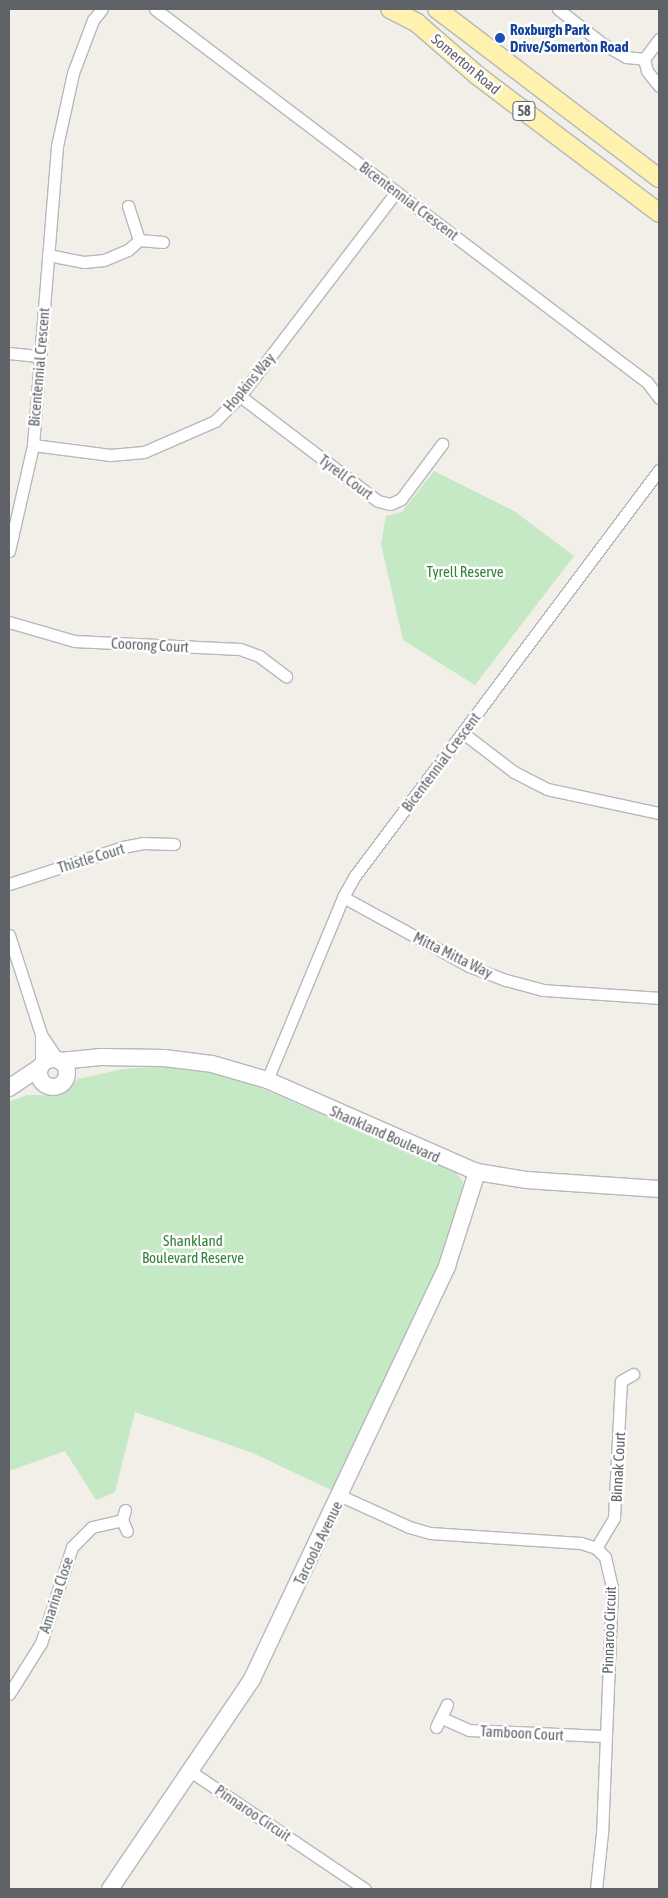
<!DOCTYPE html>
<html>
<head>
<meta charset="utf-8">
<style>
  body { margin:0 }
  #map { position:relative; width:668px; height:1898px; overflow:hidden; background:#f1efe8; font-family:"Asap Condensed",sans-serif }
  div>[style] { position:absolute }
  .green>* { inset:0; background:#c5e8c5 }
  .roads { filter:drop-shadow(1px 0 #b5b8bc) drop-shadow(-1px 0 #b5b8bc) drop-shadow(0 1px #b5b8bc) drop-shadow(0 -1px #b5b8bc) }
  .street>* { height:11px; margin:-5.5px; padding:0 5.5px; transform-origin:5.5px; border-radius:5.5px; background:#fff }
  .secondary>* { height:16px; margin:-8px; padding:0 8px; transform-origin:8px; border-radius:8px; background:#fff }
  .secondary>.ring { margin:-8px; padding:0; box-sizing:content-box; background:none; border:16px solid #fff; border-radius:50% }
  .primary>* { height:18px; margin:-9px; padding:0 9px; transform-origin:9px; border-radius:9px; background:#fff2af }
  .dots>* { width:14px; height:14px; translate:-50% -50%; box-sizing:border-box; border:2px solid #fff; border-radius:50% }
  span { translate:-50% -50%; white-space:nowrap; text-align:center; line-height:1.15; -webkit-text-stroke:5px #fff; paint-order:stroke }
  .shield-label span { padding:1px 4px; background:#fff; border:1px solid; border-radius:4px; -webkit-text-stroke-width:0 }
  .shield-label { font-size:14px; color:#5f6368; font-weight:700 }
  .transit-label { font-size:15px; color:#164399; font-weight:700 }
  .left { translate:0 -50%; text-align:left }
  .street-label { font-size:15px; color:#5f6368 }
  .park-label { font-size:15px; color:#348238 }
  .frame { position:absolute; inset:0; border:10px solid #5f6368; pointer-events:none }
</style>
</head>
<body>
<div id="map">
  <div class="green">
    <div style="clip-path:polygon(434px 471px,514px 511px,574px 556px,475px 685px,403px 640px,381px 544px,386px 516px,402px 512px)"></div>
    <div style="clip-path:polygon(167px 1066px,210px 1072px,249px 1083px,455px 1172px,462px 1180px,465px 1190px,441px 1264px,335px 1492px,253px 1453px,135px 1412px,115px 1492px,96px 1500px,65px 1451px,9px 1471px,9px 1102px,27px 1095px,58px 1095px,78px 1079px,123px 1069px)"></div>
  </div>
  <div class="roads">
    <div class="street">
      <div style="left:155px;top:9px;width:617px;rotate:37.17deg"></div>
      <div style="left:647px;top:382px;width:20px;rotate:53deg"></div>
      <div style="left:558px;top:9px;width:57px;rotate:37.9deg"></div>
      <div style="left:603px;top:44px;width:26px;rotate:29deg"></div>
      <div style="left:626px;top:57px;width:18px;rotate:6deg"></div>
      <div style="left:644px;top:59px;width:12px;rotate:76deg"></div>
      <div style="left:647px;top:71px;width:19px;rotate:51deg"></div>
      <div style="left:644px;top:59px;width:25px;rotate:-53deg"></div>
      <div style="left:128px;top:206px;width:36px;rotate:72deg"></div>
      <div style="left:139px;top:240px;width:24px;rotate:5deg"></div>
      <div style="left:48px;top:255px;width:37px;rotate:11deg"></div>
      <div style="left:84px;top:262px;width:20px;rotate:-6deg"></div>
      <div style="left:104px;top:260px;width:26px;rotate:-23deg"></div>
      <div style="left:128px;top:250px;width:15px;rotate:-42deg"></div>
      <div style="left:9px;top:353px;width:31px;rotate:6deg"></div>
      <div style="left:240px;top:396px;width:173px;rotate:37.3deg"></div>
      <div style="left:378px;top:501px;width:12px;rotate:14deg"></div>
      <div style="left:390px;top:504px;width:12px;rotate:-24deg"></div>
      <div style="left:401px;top:499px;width:69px;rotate:-53.3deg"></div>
      <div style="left:33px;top:445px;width:78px;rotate:7.4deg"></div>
      <div style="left:110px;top:455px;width:34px;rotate:-5deg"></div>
      <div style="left:144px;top:452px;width:77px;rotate:-23.6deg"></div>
      <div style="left:215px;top:421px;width:35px;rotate:-45deg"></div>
      <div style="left:240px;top:396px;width:257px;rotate:-52.6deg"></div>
      <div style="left:9px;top:551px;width:109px;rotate:-77.2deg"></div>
      <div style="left:33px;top:445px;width:300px;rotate:-85.4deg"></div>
      <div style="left:57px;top:146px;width:75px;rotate:-77.6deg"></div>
      <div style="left:73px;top:73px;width:57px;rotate:-69.3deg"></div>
      <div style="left:93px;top:20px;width:14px;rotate:-51deg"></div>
      <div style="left:9px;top:622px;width:68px;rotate:16.3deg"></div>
      <div style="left:74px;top:641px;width:166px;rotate:2.8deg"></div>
      <div style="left:240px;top:649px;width:20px;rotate:20deg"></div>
      <div style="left:259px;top:656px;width:34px;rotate:37deg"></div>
      <div style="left:463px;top:733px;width:64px;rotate:37.4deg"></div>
      <div style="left:514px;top:772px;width:37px;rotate:27deg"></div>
      <div style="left:547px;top:789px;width:115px;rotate:12.1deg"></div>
      <div style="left:9px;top:884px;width:120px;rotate:-18deg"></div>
      <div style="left:123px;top:847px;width:20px;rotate:-11deg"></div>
      <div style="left:143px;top:843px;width:31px;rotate:2deg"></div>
      <div style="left:343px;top:897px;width:144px;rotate:28.7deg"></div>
      <div style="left:469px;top:966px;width:40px;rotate:21deg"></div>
      <div style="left:506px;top:980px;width:38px;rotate:15deg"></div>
      <div style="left:543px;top:990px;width:116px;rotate:3.9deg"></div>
      <div style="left:9px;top:935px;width:104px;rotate:72.1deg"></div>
      <div style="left:41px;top:1034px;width:32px;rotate:90deg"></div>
      <div style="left:42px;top:1036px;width:29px;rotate:56deg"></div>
      <div style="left:267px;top:1080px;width:198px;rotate:-67.4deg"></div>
      <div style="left:343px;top:897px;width:23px;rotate:-61deg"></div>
      <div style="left:354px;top:877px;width:509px;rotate:-53.15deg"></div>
      <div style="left:621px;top:1381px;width:14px;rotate:-30deg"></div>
      <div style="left:341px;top:1496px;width:75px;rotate:24.5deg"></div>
      <div style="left:409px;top:1527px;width:22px;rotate:16deg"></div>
      <div style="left:430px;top:1533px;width:151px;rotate:3.8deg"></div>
      <div style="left:581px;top:1543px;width:16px;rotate:18deg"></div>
      <div style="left:596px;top:1548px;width:13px;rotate:45deg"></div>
      <div style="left:605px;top:1557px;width:31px;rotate:77deg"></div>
      <div style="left:612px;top:1587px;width:246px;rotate:92.3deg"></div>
      <div style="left:602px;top:1833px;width:56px;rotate:96.1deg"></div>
      <div style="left:125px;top:1510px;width:10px;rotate:107deg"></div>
      <div style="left:122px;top:1520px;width:12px;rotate:66deg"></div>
      <div style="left:596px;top:1548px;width:35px;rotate:-59deg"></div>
      <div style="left:614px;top:1518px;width:137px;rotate:-87.1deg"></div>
      <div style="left:9px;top:1694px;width:60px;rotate:-57.9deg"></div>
      <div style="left:41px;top:1643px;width:101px;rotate:-72.1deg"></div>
      <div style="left:72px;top:1547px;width:28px;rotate:-45deg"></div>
      <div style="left:92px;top:1527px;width:31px;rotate:-13deg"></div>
      <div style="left:442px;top:1718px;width:30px;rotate:24deg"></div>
      <div style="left:469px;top:1730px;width:135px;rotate:2.5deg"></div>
      <div style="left:436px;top:1727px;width:25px;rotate:-64deg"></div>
      <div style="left:190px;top:1771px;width:211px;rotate:34deg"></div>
    </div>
    <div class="secondary">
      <div class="ring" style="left:39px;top:1059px;width:12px;height:12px"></div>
      <div style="left:60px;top:1061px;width:41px;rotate:-5.6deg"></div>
      <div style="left:101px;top:1057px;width:63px;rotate:0.9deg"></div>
      <div style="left:164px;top:1058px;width:48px;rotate:7.1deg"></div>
      <div style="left:212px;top:1064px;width:57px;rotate:16.2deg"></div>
      <div style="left:267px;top:1080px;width:229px;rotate:23.7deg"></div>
      <div style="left:477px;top:1172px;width:51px;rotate:9.1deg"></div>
      <div style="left:527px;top:1180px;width:132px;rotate:3.9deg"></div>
      <div style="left:9px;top:1088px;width:37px;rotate:-34deg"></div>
      <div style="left:110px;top:1889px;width:254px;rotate:-55.9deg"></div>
      <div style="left:252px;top:1679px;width:457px;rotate:-64.7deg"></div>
      <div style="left:447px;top:1266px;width:99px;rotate:-72.3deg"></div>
    </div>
    <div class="primary">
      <div style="left:390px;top:9px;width:30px;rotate:27deg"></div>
      <div style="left:417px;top:23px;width:81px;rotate:41deg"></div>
      <div style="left:478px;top:76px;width:227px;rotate:37.1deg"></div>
      <div style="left:437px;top:9px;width:279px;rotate:37.3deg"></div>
    </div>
  </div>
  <div class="dots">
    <div style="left:500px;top:38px;background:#1a4fb4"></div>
  </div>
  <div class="shield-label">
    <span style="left:524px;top:111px">58</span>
  </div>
  <div class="transit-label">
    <span class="left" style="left:510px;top:38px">Roxburgh Park<br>Drive/Somerton Road</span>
  </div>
  <div class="street-label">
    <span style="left:466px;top:64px;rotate:40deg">Somerton Road</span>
    <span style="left:409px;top:201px;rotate:37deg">Bicentennial Crescent</span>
    <span style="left:39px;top:367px;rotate:-85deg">Bicentennial Crescent</span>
    <span style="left:249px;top:382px;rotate:-50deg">Hopkins Way</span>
    <span style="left:346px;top:477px;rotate:37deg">Tyrell Court</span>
    <span style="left:150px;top:645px;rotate:3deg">Coorong Court</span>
    <span style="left:441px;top:762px;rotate:-53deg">Bicentennial Crescent</span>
    <span style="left:91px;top:858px;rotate:-17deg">Thistle Court</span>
    <span style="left:453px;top:955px;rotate:26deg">Mitta Mitta Way</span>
    <span style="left:385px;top:1134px;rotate:24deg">Shankland Boulevard</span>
    <span style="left:618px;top:1467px;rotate:-87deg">Binnak Court</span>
    <span style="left:318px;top:1543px;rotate:-64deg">Tarcoola Avenue</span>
    <span style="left:56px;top:1595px;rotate:-72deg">Amarina Close</span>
    <span style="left:609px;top:1630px;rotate:-88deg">Pinnaroo Circuit</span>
    <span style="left:522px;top:1733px;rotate:3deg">Tamboon Court</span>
    <span style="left:253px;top:1813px;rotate:34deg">Pinnaroo Circuit</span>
  </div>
  <div class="park-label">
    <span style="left:465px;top:572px">Tyrell Reserve</span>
    <span style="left:193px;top:1249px">Shankland<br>Boulevard Reserve</span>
  </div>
  <div class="frame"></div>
</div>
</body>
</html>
